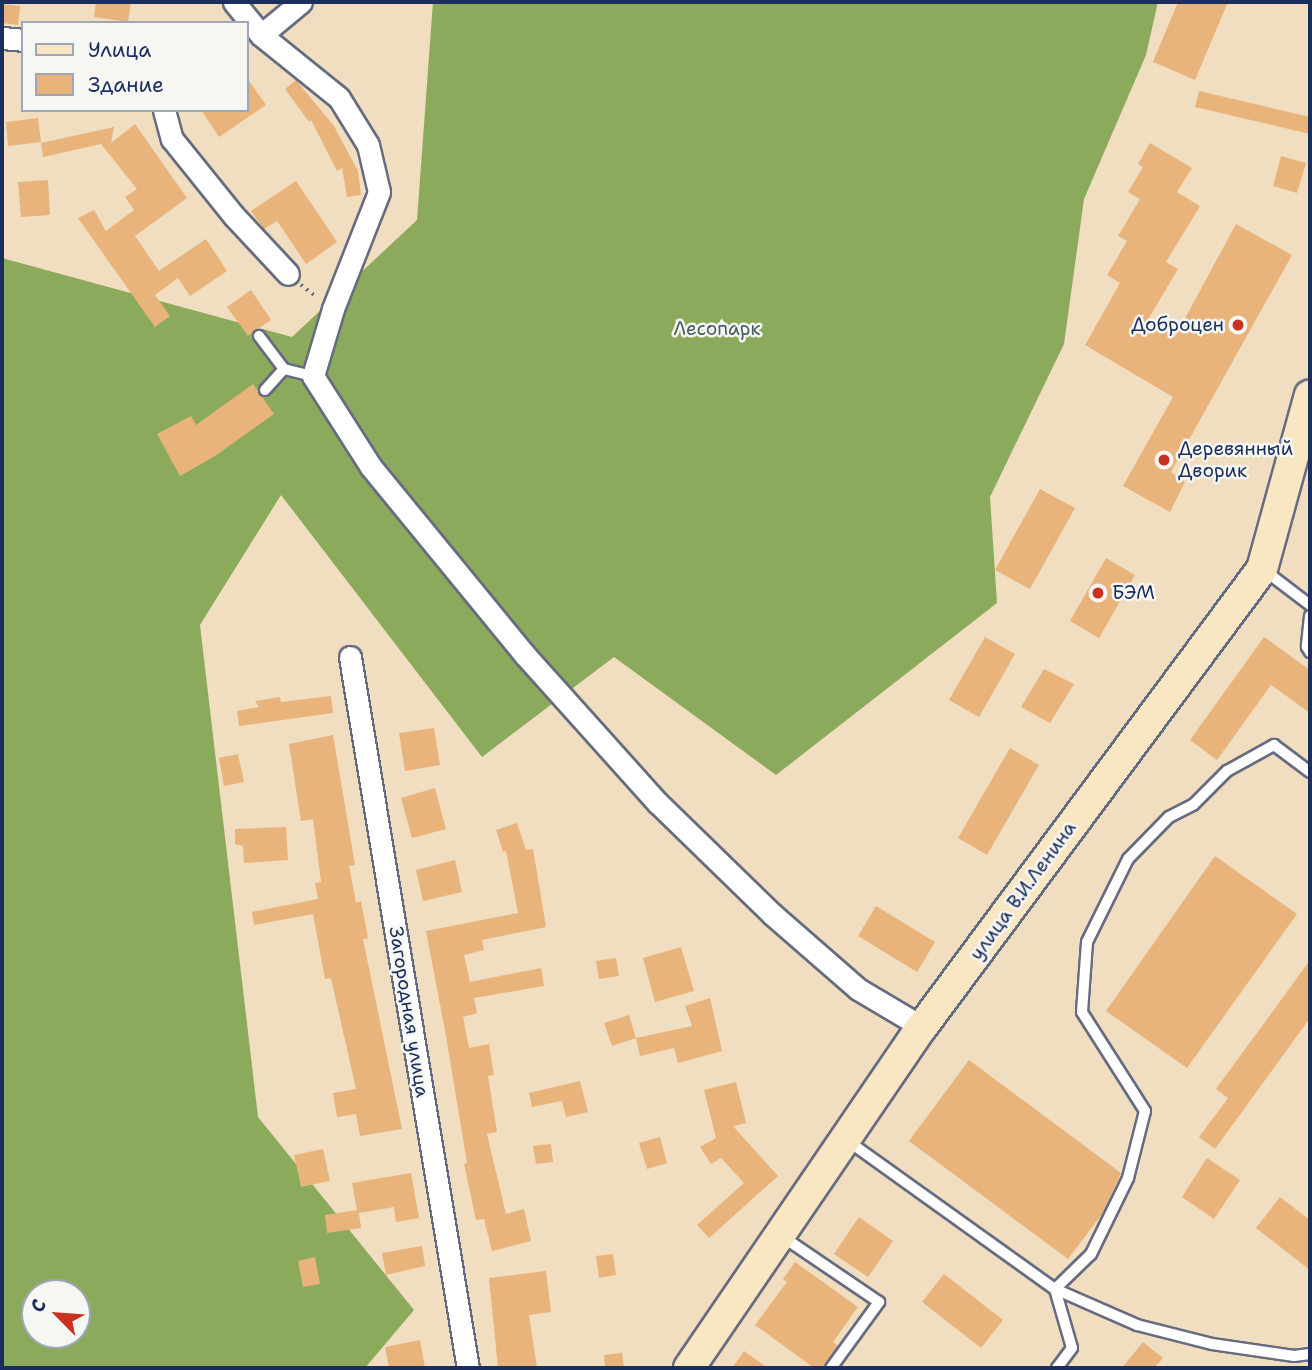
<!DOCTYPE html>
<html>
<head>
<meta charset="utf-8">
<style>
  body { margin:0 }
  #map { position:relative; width:1312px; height:1370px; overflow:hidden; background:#f1ddbf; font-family:"Shantell Sans",sans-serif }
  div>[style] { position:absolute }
  .forest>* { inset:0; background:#8caa5c }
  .building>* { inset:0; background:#e8b47c }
  .path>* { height:3.5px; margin-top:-1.75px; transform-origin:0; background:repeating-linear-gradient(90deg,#666c80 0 2px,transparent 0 7px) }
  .roads { filter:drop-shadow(2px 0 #666c80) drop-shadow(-2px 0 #666c80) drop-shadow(0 2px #666c80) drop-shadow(0 -2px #666c80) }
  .lane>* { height:10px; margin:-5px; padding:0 5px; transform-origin:5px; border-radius:5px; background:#fff }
  .street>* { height:21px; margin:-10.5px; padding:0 10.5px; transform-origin:10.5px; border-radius:10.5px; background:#fff }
  .secondary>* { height:30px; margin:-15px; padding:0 15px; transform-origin:15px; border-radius:15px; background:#f9e7c3 }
  .dots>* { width:19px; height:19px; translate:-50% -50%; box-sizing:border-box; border:4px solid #f6f6f2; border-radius:50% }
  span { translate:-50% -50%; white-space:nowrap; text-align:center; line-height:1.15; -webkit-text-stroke:5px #f6f6f2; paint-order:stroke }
  .poi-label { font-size:19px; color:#1b2f5e }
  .right { translate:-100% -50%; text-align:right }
  .left { translate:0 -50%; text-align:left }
  .park-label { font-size:19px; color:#485c61 }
  .street-label { font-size:19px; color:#1b2f5e }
  .frame { position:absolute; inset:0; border:4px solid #1b2f5e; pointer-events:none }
  .legend { position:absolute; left:21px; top:21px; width:228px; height:91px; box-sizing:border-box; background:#f6f6f2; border:2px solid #9ea6b7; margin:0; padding:9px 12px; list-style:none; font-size:21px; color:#1b2f5e }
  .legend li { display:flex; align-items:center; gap:14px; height:35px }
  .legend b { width:35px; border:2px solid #9ea6b7 }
  .north { position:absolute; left:21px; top:1279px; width:70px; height:70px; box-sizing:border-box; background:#f6f6f2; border:2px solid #9ea6b7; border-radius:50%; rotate:295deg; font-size:19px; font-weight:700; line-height:28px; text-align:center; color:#1b2f5e }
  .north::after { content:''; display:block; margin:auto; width:24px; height:32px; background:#c8321e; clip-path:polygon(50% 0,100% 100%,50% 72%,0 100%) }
</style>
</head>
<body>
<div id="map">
  <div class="forest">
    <div style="clip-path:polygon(evenodd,433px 2px,1158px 2px,1146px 55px,1084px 199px,1064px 344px,990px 497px,997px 603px,776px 775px,614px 657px,482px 757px,281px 495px,200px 625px,258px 1117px,414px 1310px,365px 1368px,2px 1368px,2px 258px,292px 337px,417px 220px,433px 2px,35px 1293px,77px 1293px,77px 1335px,35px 1335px,35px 1293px)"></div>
  </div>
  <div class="building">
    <div style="clip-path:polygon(96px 2px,131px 2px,128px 22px,94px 17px)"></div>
    <div style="clip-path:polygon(1178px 2px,1228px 2px,1195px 80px,1153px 62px)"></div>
    <div style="clip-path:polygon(3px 4px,20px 6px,18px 25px,2px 23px)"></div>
    <div style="clip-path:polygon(247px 78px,266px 105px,219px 137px,201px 110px,247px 110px)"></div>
    <div style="clip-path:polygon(296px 80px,334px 126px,358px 171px,361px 195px,347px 197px,342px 168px,337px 171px,311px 120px,309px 122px,285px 89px)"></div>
    <div style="clip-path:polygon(1199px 91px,1310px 117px,1310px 134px,1195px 107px)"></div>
    <div style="clip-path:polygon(38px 118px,41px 142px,8px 146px,6px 122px)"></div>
    <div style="clip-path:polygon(135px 124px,187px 198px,135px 236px,159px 271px,206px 239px,227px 271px,190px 296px,178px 278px,155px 295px,170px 316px,155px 327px,78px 218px,94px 210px,106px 231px,134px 210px,125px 197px,137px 189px,101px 144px,43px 157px,41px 143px,114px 127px,111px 143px)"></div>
    <div style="clip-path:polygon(1150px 143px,1192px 168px,1177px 192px,1200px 206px,1166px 262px,1178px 269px,1147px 321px,1175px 337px,1236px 224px,1292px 255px,1171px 472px,1185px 482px,1170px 512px,1123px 486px,1173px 397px,1085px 345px,1120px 283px,1107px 275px,1127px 241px,1118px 236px,1140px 199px,1128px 192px,1143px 167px,1138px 164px)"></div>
    <div style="clip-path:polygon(1281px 156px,1306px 163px,1297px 193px,1273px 186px)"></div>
    <div style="clip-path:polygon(48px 180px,50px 215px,21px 217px,18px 182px)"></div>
    <div style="clip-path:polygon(296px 181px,337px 242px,306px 264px,277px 221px,264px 229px,251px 211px)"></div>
    <div style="clip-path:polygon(251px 290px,271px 320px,248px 336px,227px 307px)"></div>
    <div style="clip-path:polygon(253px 384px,274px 414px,215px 456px,180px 476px,157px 434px,191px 416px,196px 425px)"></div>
    <div style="clip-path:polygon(1040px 489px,1075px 508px,1030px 589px,995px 570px)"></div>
    <div style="clip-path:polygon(1106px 558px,1135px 575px,1099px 638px,1070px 621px)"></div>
    <div style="clip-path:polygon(985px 637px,1015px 654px,979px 717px,949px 700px)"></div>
    <div style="clip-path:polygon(1264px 637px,1310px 670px,1310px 713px,1271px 685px,1217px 760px,1190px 740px)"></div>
    <div style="clip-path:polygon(1044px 669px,1074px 684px,1050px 723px,1021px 707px)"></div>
    <div style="clip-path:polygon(331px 696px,333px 713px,239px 726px,237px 711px,259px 707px,255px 701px,280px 697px,281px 702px)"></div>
    <div style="clip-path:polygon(434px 728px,440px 765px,405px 771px,399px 733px)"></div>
    <div style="clip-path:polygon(333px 735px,355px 865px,349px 866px,356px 903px,361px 901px,368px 938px,363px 939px,402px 1129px,360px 1136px,356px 1114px,337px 1117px,333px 1093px,356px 1089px,331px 978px,325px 979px,313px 914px,254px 925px,252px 912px,318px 899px,315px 883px,321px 882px,313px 819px,301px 821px,289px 744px)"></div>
    <div style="clip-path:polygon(1010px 748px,1039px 765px,987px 855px,958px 838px)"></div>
    <div style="clip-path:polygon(238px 754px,244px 782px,224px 786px,219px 758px)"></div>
    <div style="clip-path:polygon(435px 788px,446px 829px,412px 838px,401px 798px)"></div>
    <div style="clip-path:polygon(517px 823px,526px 850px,533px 849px,546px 927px,482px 940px,484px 950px,464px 955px,470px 982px,541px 968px,544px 986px,474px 998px,477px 1013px,463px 1017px,469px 1048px,489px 1044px,494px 1075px,488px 1076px,497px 1132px,487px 1134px,506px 1214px,524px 1209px,531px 1241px,492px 1251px,484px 1219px,476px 1220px,464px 1164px,467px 1163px,446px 1036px,426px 931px,518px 913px,506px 851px,503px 852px,496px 830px)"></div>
    <div style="clip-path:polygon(286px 827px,288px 860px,244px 863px,243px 846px,235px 844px,235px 829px)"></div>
    <div style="clip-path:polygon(1215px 856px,1297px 914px,1187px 1068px,1106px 1011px)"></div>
    <div style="clip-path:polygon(455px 860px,462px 892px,423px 901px,416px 870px)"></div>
    <div style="clip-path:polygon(876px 906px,935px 942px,917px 972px,858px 936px)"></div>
    <div style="clip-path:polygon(681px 947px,694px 991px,655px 1002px,643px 958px)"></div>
    <div style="clip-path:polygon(616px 958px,619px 976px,599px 979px,596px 961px)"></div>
    <div style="clip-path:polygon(1310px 960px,1310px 1018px,1215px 1149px,1199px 1137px,1228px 1098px,1216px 1089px)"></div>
    <div style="clip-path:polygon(710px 998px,722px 1051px,678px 1063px,674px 1048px,640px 1056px,636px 1038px,692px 1026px,685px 1006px)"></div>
    <div style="clip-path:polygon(629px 1015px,636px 1038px,612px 1046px,604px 1023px)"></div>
    <div style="clip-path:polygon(969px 1060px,1121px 1173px,1102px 1214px,1068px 1259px,909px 1141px)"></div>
    <div style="clip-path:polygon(580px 1081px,588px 1112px,566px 1117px,562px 1101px,532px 1107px,529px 1093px)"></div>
    <div style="clip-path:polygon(736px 1082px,746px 1123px,733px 1126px,778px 1176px,709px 1238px,697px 1225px,744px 1183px,721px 1158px,711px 1164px,700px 1147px,716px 1138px,704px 1090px)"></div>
    <div style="clip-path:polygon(660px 1137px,667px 1163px,647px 1169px,639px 1143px)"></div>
    <div style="clip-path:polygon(551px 1144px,553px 1162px,536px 1164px,533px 1146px)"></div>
    <div style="clip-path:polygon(323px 1149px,330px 1181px,301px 1187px,294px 1155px)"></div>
    <div style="clip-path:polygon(1207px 1158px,1240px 1180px,1214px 1219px,1182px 1197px)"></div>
    <div style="clip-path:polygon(411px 1173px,419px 1218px,396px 1222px,394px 1207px,359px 1213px,361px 1228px,327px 1233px,325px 1215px,357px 1210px,352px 1183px)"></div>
    <div style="clip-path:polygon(1280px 1197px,1310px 1220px,1310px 1270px,1256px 1228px)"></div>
    <div style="clip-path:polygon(859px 1217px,893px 1241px,868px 1277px,834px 1254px)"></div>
    <div style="clip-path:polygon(422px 1246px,425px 1266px,386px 1275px,382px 1253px)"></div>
    <div style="clip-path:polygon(613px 1254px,616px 1275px,599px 1278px,596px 1256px)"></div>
    <div style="clip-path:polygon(315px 1257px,320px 1284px,303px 1287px,298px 1261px)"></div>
    <div style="clip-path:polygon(795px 1262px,858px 1307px,833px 1342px,838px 1346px,822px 1368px,814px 1368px,755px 1325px,787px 1282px,783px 1279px)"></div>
    <div style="clip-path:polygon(546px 1271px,551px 1312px,529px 1315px,537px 1368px,498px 1368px,489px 1278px)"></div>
    <div style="clip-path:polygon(944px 1274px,1003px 1320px,981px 1348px,922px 1302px)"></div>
    <div style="clip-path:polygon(420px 1340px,425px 1368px,389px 1368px,385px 1347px)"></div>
    <div style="clip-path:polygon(1143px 1342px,1163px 1358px,1154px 1368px,1122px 1368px)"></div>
    <div style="clip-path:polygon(744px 1351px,768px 1368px,732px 1368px)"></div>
    <div style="clip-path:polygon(622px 1353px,624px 1368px,605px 1368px,604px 1355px)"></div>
  </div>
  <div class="path">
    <div style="left:301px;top:285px;width:20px;rotate:37deg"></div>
  </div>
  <div class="roads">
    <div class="lane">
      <div style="left:259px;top:336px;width:41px;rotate:52.9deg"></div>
      <div style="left:284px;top:369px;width:30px;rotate:14deg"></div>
      <div style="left:265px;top:390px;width:28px;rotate:-48deg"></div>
      <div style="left:1264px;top:570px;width:58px;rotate:37.3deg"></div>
      <div style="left:1310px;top:616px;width:31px;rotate:96deg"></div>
      <div style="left:1307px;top:647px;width:6px;rotate:59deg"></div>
      <div style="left:848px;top:1141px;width:254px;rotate:35.6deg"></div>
      <div style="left:1055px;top:1289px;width:90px;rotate:23.7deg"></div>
      <div style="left:1137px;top:1325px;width:77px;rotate:14.2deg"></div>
      <div style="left:1212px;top:1344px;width:83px;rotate:8.3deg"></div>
      <div style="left:1294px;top:1356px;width:16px;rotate:-7deg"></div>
      <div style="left:783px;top:1237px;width:116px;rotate:34.1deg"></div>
      <div style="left:879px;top:1302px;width:82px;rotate:126deg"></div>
      <div style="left:1055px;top:1289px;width:50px;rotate:-44.2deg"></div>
      <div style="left:1091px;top:1254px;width:85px;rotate:-64deg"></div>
      <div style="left:1128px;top:1178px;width:69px;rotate:-75.8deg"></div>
      <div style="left:1145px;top:1111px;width:117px;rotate:-122.5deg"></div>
      <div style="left:1082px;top:1012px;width:70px;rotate:-85.9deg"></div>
      <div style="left:1087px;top:942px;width:93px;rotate:-63.7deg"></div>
      <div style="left:1128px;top:859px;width:59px;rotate:-45.7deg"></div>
      <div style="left:1169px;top:817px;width:27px;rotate:-27deg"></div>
      <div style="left:1193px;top:805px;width:48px;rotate:-45deg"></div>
      <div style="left:1227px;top:771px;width:54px;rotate:-29deg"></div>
      <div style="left:1274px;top:745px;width:45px;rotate:36.9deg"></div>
      <div style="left:1055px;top:1289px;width:61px;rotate:73.9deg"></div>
      <div style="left:1072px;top:1348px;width:25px;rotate:127deg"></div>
    </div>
    <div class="street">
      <div style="left:234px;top:2px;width:43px;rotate:50.7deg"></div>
      <div style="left:301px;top:2px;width:52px;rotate:140.5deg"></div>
      <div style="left:261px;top:35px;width:100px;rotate:38.9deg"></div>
      <div style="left:339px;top:98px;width:55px;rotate:58.3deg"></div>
      <div style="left:368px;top:145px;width:48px;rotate:76.8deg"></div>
      <div style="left:379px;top:192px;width:126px;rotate:111.5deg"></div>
      <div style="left:333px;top:309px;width:70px;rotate:106.6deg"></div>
      <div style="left:313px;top:376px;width:108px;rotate:57.5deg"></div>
      <div style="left:371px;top:467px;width:243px;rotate:50.7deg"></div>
      <div style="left:525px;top:655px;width:199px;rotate:48.1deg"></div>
      <div style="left:658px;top:803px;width:159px;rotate:44.2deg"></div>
      <div style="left:772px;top:914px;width:114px;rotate:41.1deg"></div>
      <div style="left:858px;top:989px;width:74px;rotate:30.7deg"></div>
      <div style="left:2px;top:38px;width:21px;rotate:5deg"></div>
      <div style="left:164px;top:110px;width:30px;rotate:75deg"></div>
      <div style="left:172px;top:139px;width:99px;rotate:51.2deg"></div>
      <div style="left:234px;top:216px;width:79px;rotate:47deg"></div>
      <div style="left:350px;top:657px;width:721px;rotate:80.58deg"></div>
    </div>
    <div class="secondary">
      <div style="left:689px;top:1368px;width:413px;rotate:-55.7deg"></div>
      <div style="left:922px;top:1027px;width:570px;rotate:-53.41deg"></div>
      <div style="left:1262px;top:569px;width:180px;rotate:-74.6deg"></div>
    </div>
  </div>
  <div class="dots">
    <div style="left:1238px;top:325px;background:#c8321e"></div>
    <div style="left:1164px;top:460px;background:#c8321e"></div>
    <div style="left:1098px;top:593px;background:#c8321e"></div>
  </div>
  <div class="poi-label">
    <span class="right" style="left:1224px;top:325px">Доброцен</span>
    <span class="left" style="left:1178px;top:460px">Деревянный<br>Дворик</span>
    <span class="left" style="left:1112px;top:593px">БЭМ</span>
  </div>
  <div class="park-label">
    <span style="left:717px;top:329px">Лесопарк</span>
  </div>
  <div class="street-label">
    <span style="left:1023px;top:891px;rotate:-54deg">улица В.И.Ленина</span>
    <span style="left:409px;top:1012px;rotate:81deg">Загородная улица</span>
  </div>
  <div class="frame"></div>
  <ul class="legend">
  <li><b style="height:9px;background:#f9e7c3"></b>Улица</li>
  <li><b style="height:19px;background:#e8b47c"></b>Здание</li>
  </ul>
  <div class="north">С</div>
</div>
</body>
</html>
